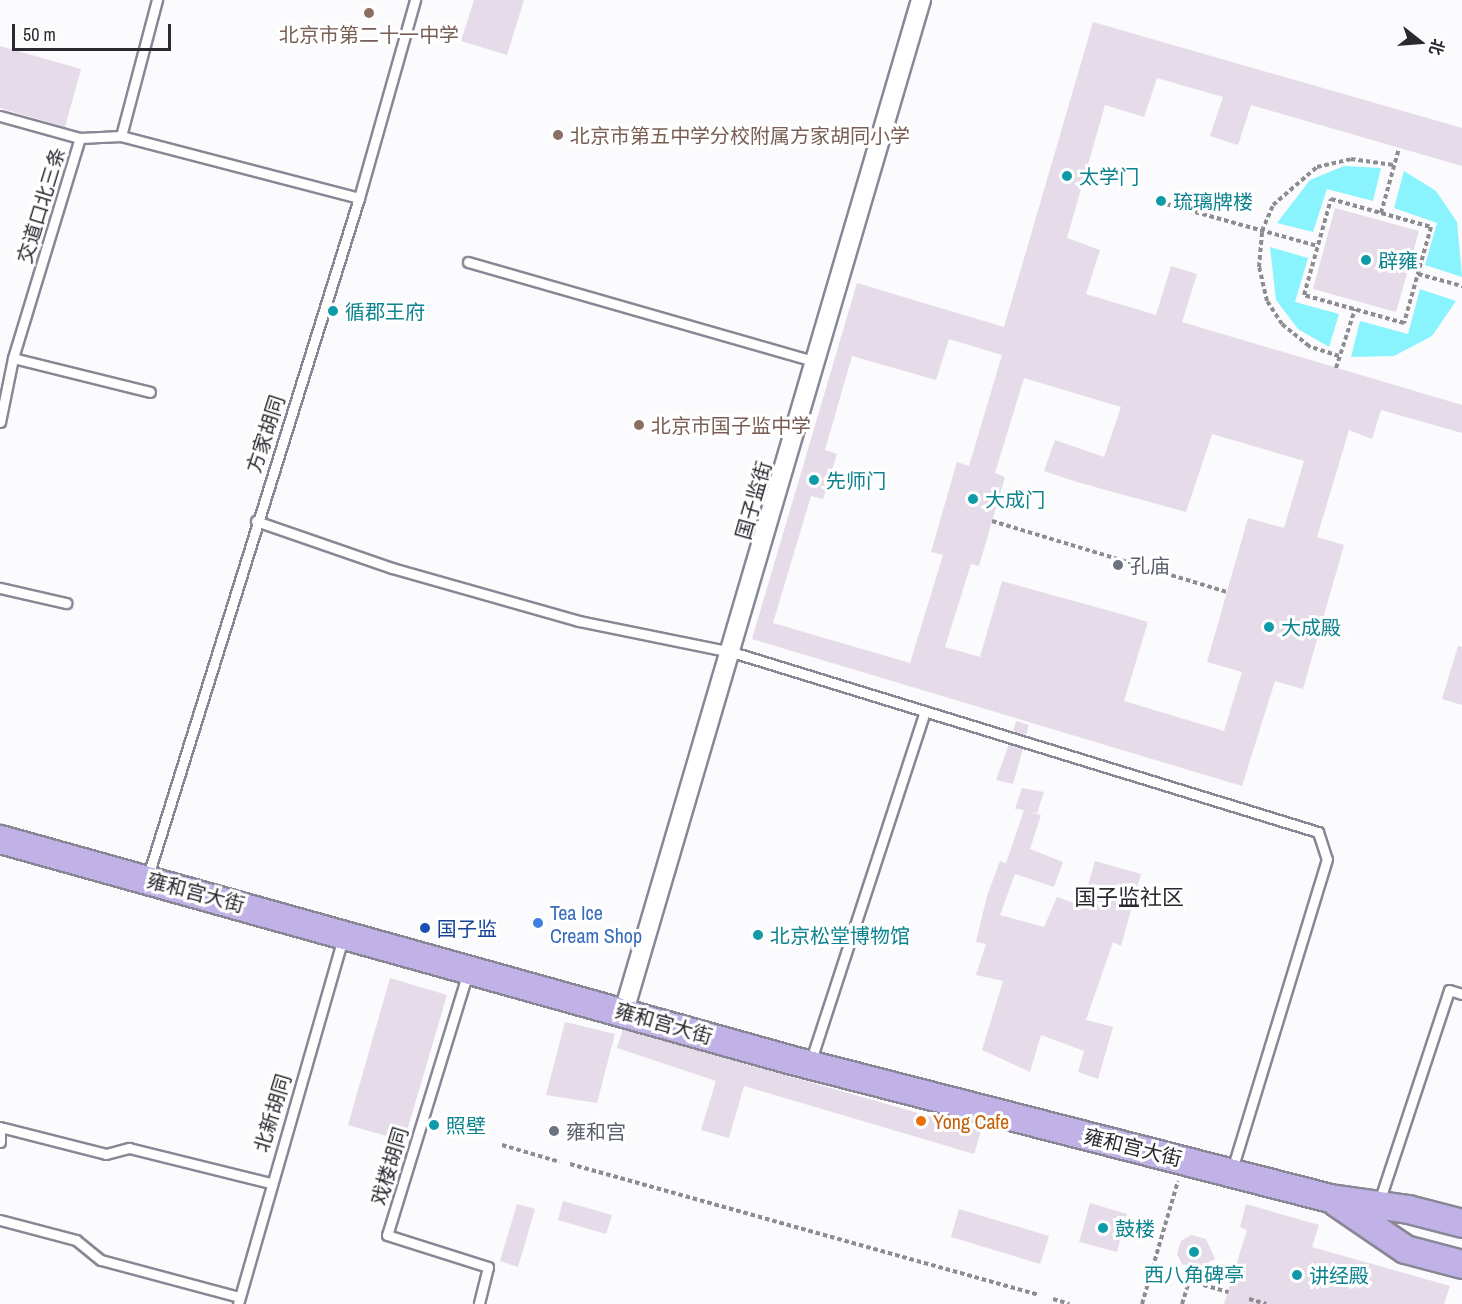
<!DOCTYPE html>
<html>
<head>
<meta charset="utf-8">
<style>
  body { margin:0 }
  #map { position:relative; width:1462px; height:1304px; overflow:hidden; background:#fbfafd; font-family:"Archivo Narrow","Noto Sans SC",sans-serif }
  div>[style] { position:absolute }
  .water>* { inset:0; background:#89f3fe }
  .building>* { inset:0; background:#e6dbe8 }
  .path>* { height:4px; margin-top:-2px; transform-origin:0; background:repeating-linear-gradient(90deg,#8d8c90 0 4.5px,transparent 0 7.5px) }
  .roads { filter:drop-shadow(2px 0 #898796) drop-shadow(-2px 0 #898796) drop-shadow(0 2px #898796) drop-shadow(0 -2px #898796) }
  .service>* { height:9px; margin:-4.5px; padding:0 4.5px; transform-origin:4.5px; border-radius:4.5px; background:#fff }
  .minor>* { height:18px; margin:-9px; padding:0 9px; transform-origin:9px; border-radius:9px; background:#fff }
  .primary>* { height:27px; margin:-13.5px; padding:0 13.5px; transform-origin:13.5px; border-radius:13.5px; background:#c0b2e6 }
  .dots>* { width:16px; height:16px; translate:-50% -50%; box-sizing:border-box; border:3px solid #fff; border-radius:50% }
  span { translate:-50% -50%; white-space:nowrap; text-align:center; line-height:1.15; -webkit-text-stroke:6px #fff; paint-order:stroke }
  .education-label { font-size:20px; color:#785e54 }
  .left { translate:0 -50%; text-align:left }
  .culture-label { font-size:20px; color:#0d838f }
  .street-label { font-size:20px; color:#2a292f }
  .worship-label { font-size:20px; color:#5b616d }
  .shop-label { font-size:20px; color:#366cbe }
  .transit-label { font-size:20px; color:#164399 }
  .food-label { font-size:20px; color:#c56008 }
  .quarter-label { font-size:22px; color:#2a292f }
  .north { position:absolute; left:1390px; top:12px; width:60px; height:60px; -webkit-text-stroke:4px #fff; paint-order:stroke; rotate:107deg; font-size:16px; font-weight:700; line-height:24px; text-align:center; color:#2a292f }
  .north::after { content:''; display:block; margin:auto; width:21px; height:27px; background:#2a292f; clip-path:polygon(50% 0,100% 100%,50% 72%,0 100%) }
  .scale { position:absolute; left:12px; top:24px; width:159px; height:27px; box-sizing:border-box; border:3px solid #2a292f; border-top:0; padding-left:8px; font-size:18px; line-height:21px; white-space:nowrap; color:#2a292f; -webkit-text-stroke:4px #fff; paint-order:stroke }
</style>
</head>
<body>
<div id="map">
  <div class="water">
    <div style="clip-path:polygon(1344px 166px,1381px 168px,1373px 201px,1327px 189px,1313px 232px,1277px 223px,1310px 180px)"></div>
    <div style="clip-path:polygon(1404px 171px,1436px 191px,1457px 222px,1462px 277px,1425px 265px,1437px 223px,1394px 208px)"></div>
    <div style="clip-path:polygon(1270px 247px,1308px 258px,1295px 302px,1339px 314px,1329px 347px,1298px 329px,1276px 300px)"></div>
    <div style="clip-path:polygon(1420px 289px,1456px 301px,1432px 336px,1394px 356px,1351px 357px,1360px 321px,1408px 334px)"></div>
  </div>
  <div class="building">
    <div style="clip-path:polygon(474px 0,524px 0,507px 55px,461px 41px)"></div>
    <div style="clip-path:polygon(evenodd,1093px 22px,1462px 128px,1462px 166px,1251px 105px,1238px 145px,1210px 136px,1223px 97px,1157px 78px,1144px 117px,1105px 105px,1067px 238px,1100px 250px,1086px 294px,1156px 315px,1171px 266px,1197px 274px,1182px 322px,1462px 405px,1462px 433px,1381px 410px,1372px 439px,1349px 430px,1317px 537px,1344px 545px,1303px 689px,1275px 681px,1242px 786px,752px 639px,857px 283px,1004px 327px,1093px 22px,949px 339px,1002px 355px,969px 466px,957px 462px,931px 552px,943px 555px,910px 663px,773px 623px,811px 496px,823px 499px,837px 454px,825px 450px,852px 356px,936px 380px,949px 339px,1093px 22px,1024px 378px,1121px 407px,1104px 457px,1055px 440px,1044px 471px,1077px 482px,1186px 512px,1212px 434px,1304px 461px,1284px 528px,1248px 518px,1207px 662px,1242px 672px,1224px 731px,1124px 701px,1148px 622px,1121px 614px,1002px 581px,980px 657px,945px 647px,971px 564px,979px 566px,1005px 477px,995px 473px,1024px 378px)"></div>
    <div style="clip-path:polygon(0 46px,81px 69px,65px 127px,0 108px)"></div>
    <div style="clip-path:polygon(1335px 208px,1419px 231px,1396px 312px,1313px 289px)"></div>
    <div style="clip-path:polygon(1458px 646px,1462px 647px,1462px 705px,1442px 699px)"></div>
    <div style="clip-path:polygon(1016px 721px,1029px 725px,1026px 735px,1013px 731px)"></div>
    <div style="clip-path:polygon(1009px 744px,1023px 748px,1013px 784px,996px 780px)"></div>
    <div style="clip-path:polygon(1022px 788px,1044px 792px,1037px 813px,1029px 812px,1041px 815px,1030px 849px,1063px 862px,1054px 887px,1015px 874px,1000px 915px,1044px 927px,1057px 897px,1082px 906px,1095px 861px,1141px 874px,1121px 946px,1113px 942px,1086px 1020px,1113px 1027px,1098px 1079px,1078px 1072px,1084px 1051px,1041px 1035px,1030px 1072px,982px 1050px,1003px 981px,976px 975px,986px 944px,976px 942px,987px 896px,1000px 861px,1006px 863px,1024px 810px,1015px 809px)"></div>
    <div style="clip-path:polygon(390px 978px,447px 995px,404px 1141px,348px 1125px)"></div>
    <div style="clip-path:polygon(565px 1022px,615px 1034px,597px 1103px,546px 1095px)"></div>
    <div style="clip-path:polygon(623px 1029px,981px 1131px,974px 1154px,744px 1086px,729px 1138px,701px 1130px,716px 1081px,617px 1048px)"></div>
    <div style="clip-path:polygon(563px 1201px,612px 1215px,606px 1234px,558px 1220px)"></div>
    <div style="clip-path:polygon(1090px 1203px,1127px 1214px,1117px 1252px,1079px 1242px)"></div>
    <div style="clip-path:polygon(517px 1204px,535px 1209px,518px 1267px,500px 1261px)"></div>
    <div style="clip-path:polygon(1246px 1204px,1319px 1225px,1312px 1247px,1450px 1286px,1444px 1304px,1224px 1304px,1247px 1230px,1240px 1227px)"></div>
    <div style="clip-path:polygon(959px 1209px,1049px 1236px,1040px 1264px,951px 1237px)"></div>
    <div style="clip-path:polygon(1191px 1235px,1206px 1239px,1215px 1259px,1197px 1268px,1182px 1264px,1177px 1254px,1181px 1241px)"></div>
  </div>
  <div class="path">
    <div style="left:1331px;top:199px;width:104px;rotate:15.6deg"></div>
    <div style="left:1431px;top:227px;width:100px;rotate:105.7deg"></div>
    <div style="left:1404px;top:323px;width:104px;rotate:-164.4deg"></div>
    <div style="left:1304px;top:295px;width:100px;rotate:-74.3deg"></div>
    <div style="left:1159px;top:202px;width:165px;rotate:15.5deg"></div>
    <div style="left:1381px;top:213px;width:67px;rotate:-74.5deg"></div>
    <div style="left:1418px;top:274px;width:46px;rotate:15.3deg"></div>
    <div style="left:1339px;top:356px;width:32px;rotate:-162deg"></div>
    <div style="left:1309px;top:346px;width:35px;rotate:-141deg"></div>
    <div style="left:1282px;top:324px;width:27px;rotate:-123deg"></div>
    <div style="left:1267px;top:301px;width:35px;rotate:-103deg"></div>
    <div style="left:1259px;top:267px;width:36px;rotate:-85deg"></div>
    <div style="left:1262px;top:231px;width:28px;rotate:-67deg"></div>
    <div style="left:1273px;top:205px;width:58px;rotate:-40.8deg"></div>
    <div style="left:1317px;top:167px;width:35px;rotate:-13deg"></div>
    <div style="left:1351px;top:159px;width:43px;rotate:7.9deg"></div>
    <div style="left:1336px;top:368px;width:62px;rotate:-72.1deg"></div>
    <div style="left:992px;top:521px;width:245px;rotate:16.8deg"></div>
    <div style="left:502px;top:1145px;width:60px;rotate:16.3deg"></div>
    <div style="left:570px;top:1164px;width:487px;rotate:15.6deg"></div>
    <div style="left:1053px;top:1299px;width:17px;rotate:17deg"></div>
    <div style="left:1249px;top:1299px;width:18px;rotate:16deg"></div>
    <div style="left:1142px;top:1304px;width:128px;rotate:-73.7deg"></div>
    <div style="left:1182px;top:1304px;width:24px;rotate:-73deg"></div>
    <div style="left:1189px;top:1281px;width:41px;rotate:15.8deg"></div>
  </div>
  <div class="roads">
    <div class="service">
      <div style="left:0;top:116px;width:83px;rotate:15.4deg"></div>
      <div style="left:80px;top:138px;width:41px;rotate:-2.8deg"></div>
      <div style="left:121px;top:136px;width:246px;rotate:14.6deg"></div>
      <div style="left:121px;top:136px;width:141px;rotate:-75.2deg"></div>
      <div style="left:468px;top:262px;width:363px;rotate:16deg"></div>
      <div style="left:13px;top:358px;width:141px;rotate:13.9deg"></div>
      <div style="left:0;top:422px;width:65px;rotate:-78.5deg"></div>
      <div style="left:13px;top:358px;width:230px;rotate:-73.1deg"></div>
      <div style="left:256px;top:521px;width:144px;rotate:19.1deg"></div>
      <div style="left:392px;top:568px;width:194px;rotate:15.8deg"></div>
      <div style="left:579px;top:621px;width:156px;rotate:11.5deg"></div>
      <div style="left:732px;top:652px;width:613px;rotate:17.08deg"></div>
      <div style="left:1318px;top:832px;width:28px;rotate:72deg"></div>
      <div style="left:1327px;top:859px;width:325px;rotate:107deg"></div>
      <div style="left:0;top:588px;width:68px;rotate:12.8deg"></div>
      <div style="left:147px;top:879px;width:713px;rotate:-72.71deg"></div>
      <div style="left:359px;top:198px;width:206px;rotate:-74.2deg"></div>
      <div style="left:468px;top:972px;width:275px;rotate:107.1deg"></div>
      <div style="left:387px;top:1235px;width:106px;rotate:17.6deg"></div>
      <div style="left:488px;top:1267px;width:38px;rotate:104deg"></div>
      <div style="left:810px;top:1063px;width:369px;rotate:-71.9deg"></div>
      <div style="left:0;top:1127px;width:15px;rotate:90deg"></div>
      <div style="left:4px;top:1128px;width:105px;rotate:14.3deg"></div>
      <div style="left:106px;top:1154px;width:24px;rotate:-15deg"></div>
      <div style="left:129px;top:1148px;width:145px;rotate:13.9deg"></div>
      <div style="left:1379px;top:1202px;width:223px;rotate:-71.7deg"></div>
      <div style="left:1449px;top:990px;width:14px;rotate:17deg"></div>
      <div style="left:0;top:1220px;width:79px;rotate:14.7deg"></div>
      <div style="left:76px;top:1240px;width:32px;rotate:39deg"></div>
      <div style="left:101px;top:1260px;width:143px;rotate:15deg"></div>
      <div style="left:238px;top:1304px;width:382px;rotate:-74deg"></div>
    </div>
    <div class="minor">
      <div style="left:624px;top:1011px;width:1054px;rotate:-73.63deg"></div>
    </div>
    <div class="primary">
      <div style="left:0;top:839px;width:822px;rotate:15.59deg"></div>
      <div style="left:792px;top:1060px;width:555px;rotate:14.39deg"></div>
      <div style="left:1330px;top:1198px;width:79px;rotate:8deg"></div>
      <div style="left:1408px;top:1209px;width:56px;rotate:14.5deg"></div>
      <div style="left:1336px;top:1202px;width:83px;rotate:34.3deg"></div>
      <div style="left:1405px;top:1249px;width:59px;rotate:14.7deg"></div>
    </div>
  </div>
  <div class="dots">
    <div style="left:369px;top:13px;background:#8d6e63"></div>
    <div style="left:558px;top:135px;background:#8d6e63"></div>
    <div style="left:1067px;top:176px;background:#0f9aa8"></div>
    <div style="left:1161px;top:201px;background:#0f9aa8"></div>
    <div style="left:1366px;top:260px;background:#0f9aa8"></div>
    <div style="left:333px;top:311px;background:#0f9aa8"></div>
    <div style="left:639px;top:425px;background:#8d6e63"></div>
    <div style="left:814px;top:480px;background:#0f9aa8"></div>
    <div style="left:973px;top:499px;background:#0f9aa8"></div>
    <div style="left:1118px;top:565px;background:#6b7280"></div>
    <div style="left:1269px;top:627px;background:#0f9aa8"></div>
    <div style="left:538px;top:923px;background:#3f7fe0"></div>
    <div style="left:425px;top:928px;background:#1a4fb4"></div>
    <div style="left:758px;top:935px;background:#0f9aa8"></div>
    <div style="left:921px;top:1121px;background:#e8710a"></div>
    <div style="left:434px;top:1125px;background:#0f9aa8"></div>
    <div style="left:554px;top:1131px;background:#6b7280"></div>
    <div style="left:1103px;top:1228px;background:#0f9aa8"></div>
    <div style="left:1194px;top:1252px;background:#0f9aa8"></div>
    <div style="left:1297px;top:1275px;background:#0f9aa8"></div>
  </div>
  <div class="education-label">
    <span style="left:369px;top:34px">北京市第二十一中学</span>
    <span class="left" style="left:570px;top:135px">北京市第五中学分校附属方家胡同小学</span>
    <span class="left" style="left:651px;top:425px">北京市国子监中学</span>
  </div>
  <div class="culture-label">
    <span class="left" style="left:1079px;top:176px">太学门</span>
    <span class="left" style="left:1173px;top:201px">琉璃牌楼</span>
    <span class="left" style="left:1378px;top:260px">辟雍</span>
    <span class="left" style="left:345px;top:311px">循郡王府</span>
    <span class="left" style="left:826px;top:480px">先师门</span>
    <span class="left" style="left:985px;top:499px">大成门</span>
    <span class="left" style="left:1281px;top:627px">大成殿</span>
    <span class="left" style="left:770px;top:935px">北京松堂博物馆</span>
    <span class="left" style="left:446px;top:1125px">照壁</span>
    <span class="left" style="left:1115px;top:1228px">鼓楼</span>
    <span style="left:1194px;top:1274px">西八角碑亭</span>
    <span class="left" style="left:1309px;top:1275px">讲经殿</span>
  </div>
  <div class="street-label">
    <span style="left:41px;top:205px;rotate:-73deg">交道口北三条</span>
    <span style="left:265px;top:434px;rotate:-72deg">方家胡同</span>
    <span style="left:753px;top:500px;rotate:-74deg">国子监街</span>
    <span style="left:196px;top:892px;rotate:15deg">雍和宫大街</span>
    <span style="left:664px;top:1023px;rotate:16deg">雍和宫大街</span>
    <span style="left:272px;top:1113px;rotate:-73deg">北新胡同</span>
    <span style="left:1133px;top:1147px;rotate:14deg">雍和宫大街</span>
    <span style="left:389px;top:1166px;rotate:-73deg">戏楼胡同</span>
  </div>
  <div class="worship-label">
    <span class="left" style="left:1130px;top:565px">孔庙</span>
    <span class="left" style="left:566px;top:1131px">雍和宫</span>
  </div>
  <div class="shop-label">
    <span class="left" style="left:550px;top:924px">Tea Ice<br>Cream Shop</span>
  </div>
  <div class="transit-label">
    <span class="left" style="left:437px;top:928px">国子监</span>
  </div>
  <div class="food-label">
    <span class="left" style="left:933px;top:1121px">Yong Cafe</span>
  </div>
  <div class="quarter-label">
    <span style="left:1129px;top:898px">国子监社区</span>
  </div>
  <div class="north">北</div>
  <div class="scale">50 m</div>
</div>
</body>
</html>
